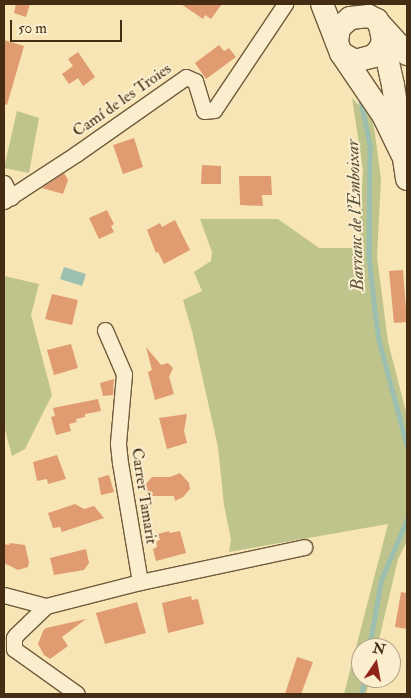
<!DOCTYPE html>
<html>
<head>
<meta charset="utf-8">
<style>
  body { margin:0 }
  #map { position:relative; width:411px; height:698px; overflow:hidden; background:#f7e5b5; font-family:"IM FELL Double Pica",serif }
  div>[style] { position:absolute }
  .green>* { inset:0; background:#bec48c }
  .water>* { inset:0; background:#9dbfb0 }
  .stream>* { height:4.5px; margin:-2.25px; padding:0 2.25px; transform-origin:2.25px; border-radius:2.25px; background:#9dbfb0 }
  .building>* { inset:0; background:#e19b70 }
  .roads { filter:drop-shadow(1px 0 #715b3c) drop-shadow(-1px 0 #715b3c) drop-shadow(0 1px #715b3c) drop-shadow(0 -1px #715b3c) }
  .street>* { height:15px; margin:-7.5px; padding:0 7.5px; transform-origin:7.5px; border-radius:7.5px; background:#faeecf }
  .secondary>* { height:22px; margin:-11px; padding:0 11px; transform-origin:11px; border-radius:11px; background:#faeecf }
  span { translate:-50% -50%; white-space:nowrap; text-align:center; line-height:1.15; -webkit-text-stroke:4px #faeecf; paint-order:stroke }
  .street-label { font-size:16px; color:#442d13 }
  .water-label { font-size:18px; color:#5a523a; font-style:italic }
  .frame { position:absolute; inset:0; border:5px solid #442d13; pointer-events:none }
  .north { position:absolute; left:351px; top:638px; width:50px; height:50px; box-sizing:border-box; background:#faeecf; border:1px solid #b1a184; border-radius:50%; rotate:12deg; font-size:14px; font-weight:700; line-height:20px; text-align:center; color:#442d13 }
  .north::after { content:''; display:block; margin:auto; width:18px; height:22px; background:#8f2418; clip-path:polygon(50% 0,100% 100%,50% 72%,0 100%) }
  .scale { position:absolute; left:10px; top:20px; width:112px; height:22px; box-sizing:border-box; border:2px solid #442d13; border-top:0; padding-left:6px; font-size:15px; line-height:18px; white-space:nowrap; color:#442d13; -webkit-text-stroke:4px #faeecf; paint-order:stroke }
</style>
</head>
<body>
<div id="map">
  <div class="green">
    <div style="clip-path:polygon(352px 98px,372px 119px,375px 134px,381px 179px,377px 257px,388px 342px,407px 416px,407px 541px,398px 559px,377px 648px,361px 648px,361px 678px,370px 678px,366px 694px,344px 694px,388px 524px,229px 552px,231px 539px,224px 505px,218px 447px,192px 331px,183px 300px,202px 291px,194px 272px,211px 261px,212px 252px,200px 219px,278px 219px,319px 248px,358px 248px,363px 170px)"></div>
    <div style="clip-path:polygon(17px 111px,39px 118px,29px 173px,4px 168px)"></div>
    <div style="clip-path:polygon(4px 276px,39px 284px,31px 315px,52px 395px,25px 449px,12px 456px,4px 426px)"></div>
  </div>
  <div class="water">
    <div style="clip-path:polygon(64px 267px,86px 274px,82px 286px,60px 279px)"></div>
  </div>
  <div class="stream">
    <div style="left:361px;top:101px;width:45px;rotate:78.4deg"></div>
    <div style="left:370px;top:145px;width:110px;rotate:90.5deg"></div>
    <div style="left:369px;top:255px;width:56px;rotate:83.9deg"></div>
    <div style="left:375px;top:311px;width:29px;rotate:82deg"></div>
    <div style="left:379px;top:340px;width:109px;rotate:75.1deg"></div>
    <div style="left:369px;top:648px;width:69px;rotate:-80deg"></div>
    <div style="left:381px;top:580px;width:66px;rotate:-66.9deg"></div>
    <div style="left:361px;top:694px;width:16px;rotate:-76deg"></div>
  </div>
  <div class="building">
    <div style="clip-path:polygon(16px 4px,30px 4px,26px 17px,14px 13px)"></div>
    <div style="clip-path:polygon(181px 4px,222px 4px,211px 19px,205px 15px,203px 19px)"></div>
    <div style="clip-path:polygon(4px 40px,24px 46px,7px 105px,4px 104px)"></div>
    <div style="clip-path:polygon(219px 45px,224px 51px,229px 48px,236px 57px,206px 79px,195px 63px)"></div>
    <div style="clip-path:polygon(78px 52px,95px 77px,83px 86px,78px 78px,69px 84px,62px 74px,73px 66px,68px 59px)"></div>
    <div style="clip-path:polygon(134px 138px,143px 167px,123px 174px,113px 145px)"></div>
    <div style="clip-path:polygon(202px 165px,221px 166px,221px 184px,201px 184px)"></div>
    <div style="clip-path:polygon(64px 173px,68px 180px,63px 194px,42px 188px)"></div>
    <div style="clip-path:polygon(239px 176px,271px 176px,272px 195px,262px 195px,263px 206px,240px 205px)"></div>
    <div style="clip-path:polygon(107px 210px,114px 224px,111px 226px,114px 232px,99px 239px,89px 218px)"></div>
    <div style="clip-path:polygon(175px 220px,190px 250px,164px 264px,158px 252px,156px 253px,147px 230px,160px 223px,162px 227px)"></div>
    <div style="clip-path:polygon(403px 270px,407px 322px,394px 323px,389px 271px)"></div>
    <div style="clip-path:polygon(52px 294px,78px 300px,72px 325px,45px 319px)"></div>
    <div style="clip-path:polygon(71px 344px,78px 368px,54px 375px,47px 350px)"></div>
    <div style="clip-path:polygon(146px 347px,161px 365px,168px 363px,173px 368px,169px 377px,174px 394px,155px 400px,148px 372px,152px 370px)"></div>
    <div style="clip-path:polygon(114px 379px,113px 395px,103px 396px,100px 383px)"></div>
    <div style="clip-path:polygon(98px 399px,101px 411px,85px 414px,85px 417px,76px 419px,77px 422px,69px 424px,71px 431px,56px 435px,51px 417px,55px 416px,53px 408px)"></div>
    <div style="clip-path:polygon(187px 414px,184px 431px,187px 443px,167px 449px,159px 418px)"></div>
    <div style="clip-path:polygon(57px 455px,66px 479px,48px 484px,47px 479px,37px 481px,33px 462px)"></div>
    <div style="clip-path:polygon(180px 473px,189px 483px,190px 489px,183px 497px,175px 501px,174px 496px,146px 496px,145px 485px,152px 477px,170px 477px)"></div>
    <div style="clip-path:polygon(109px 475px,114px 492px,101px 495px,98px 478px)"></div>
    <div style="clip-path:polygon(75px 504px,84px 509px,94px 506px,104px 518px,62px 532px,60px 527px,53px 528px,48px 513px)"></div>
    <div style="clip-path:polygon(169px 531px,170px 533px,180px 531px,186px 553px,156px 561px,153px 549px,157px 547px,156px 541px,160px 540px,158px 534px)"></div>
    <div style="clip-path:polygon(10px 543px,25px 545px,29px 562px,28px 567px,18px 570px,4px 563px,4px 544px,9px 545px)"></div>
    <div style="clip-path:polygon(86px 549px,89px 563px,84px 570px,54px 575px,50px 558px)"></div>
    <div style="clip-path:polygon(401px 592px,407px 593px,407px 629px,395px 627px)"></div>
    <div style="clip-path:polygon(191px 596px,192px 600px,198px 599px,204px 624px,168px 633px,162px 603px)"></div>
    <div style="clip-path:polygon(137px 602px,146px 633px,105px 644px,96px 613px)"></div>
    <div style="clip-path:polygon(86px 619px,62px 637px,68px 646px,50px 659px,44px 655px,38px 644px,43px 631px,46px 628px)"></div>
    <div style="clip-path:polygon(297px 657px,313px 662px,301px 694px,285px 694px)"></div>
  </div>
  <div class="roads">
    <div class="street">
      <div style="left:4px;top:183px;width:16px;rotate:63deg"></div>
      <div style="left:4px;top:201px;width:86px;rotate:-33.1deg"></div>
      <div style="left:76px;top:154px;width:134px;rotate:-35deg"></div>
      <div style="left:186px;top:77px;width:10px;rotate:24deg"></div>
      <div style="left:195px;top:81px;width:31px;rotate:73deg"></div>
      <div style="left:204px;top:111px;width:10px;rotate:-6deg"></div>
      <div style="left:214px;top:110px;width:128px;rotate:-56.2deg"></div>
      <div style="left:140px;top:582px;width:168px;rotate:-12deg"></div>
      <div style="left:4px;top:595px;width:43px;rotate:14.7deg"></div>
      <div style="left:46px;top:606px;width:97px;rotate:-14.3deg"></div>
      <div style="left:140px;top:582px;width:121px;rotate:-99.5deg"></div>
      <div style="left:120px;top:463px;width:20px;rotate:-96deg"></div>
      <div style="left:118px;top:443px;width:69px;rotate:-85deg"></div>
      <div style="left:124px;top:374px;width:48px;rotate:-113.4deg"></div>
      <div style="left:46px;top:606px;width:42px;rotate:136deg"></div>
      <div style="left:16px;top:635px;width:4px;rotate:124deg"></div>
      <div style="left:14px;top:638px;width:11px;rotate:90deg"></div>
      <div style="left:14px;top:649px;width:77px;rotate:35.5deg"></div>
    </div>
    <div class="secondary">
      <div style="left:322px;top:4px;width:53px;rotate:68.8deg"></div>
      <div style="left:341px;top:53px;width:75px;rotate:55.9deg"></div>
      <div style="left:383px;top:115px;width:43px;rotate:64deg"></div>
      <div style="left:379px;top:23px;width:42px;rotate:47.9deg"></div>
      <div style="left:383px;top:40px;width:46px;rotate:77.5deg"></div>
      <div style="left:393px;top:85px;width:95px;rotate:81.5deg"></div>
      <div style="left:337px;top:42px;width:14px;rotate:-82deg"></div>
      <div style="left:339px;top:28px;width:15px;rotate:-42deg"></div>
      <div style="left:350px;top:18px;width:19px;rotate:-6deg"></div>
      <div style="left:369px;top:16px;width:9px;rotate:27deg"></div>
      <div style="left:377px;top:20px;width:7px;rotate:63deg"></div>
      <div style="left:380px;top:26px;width:14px;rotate:78deg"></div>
      <div style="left:383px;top:40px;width:7px;rotate:106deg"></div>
      <div style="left:381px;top:47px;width:11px;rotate:128deg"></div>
      <div style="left:374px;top:56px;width:20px;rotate:165deg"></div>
      <div style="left:355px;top:61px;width:16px;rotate:-150deg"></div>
    </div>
  </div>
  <div class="street-label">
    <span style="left:122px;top:100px;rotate:-35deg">Camí de les Troies</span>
    <span style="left:144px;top:496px;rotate:81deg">Carrer Tamarit</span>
  </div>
  <div class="water-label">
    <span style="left:356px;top:215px;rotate:-92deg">Barranc de l'Emboixar</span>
  </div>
  <div class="frame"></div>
  <div class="north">N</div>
  <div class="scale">50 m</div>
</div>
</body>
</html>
